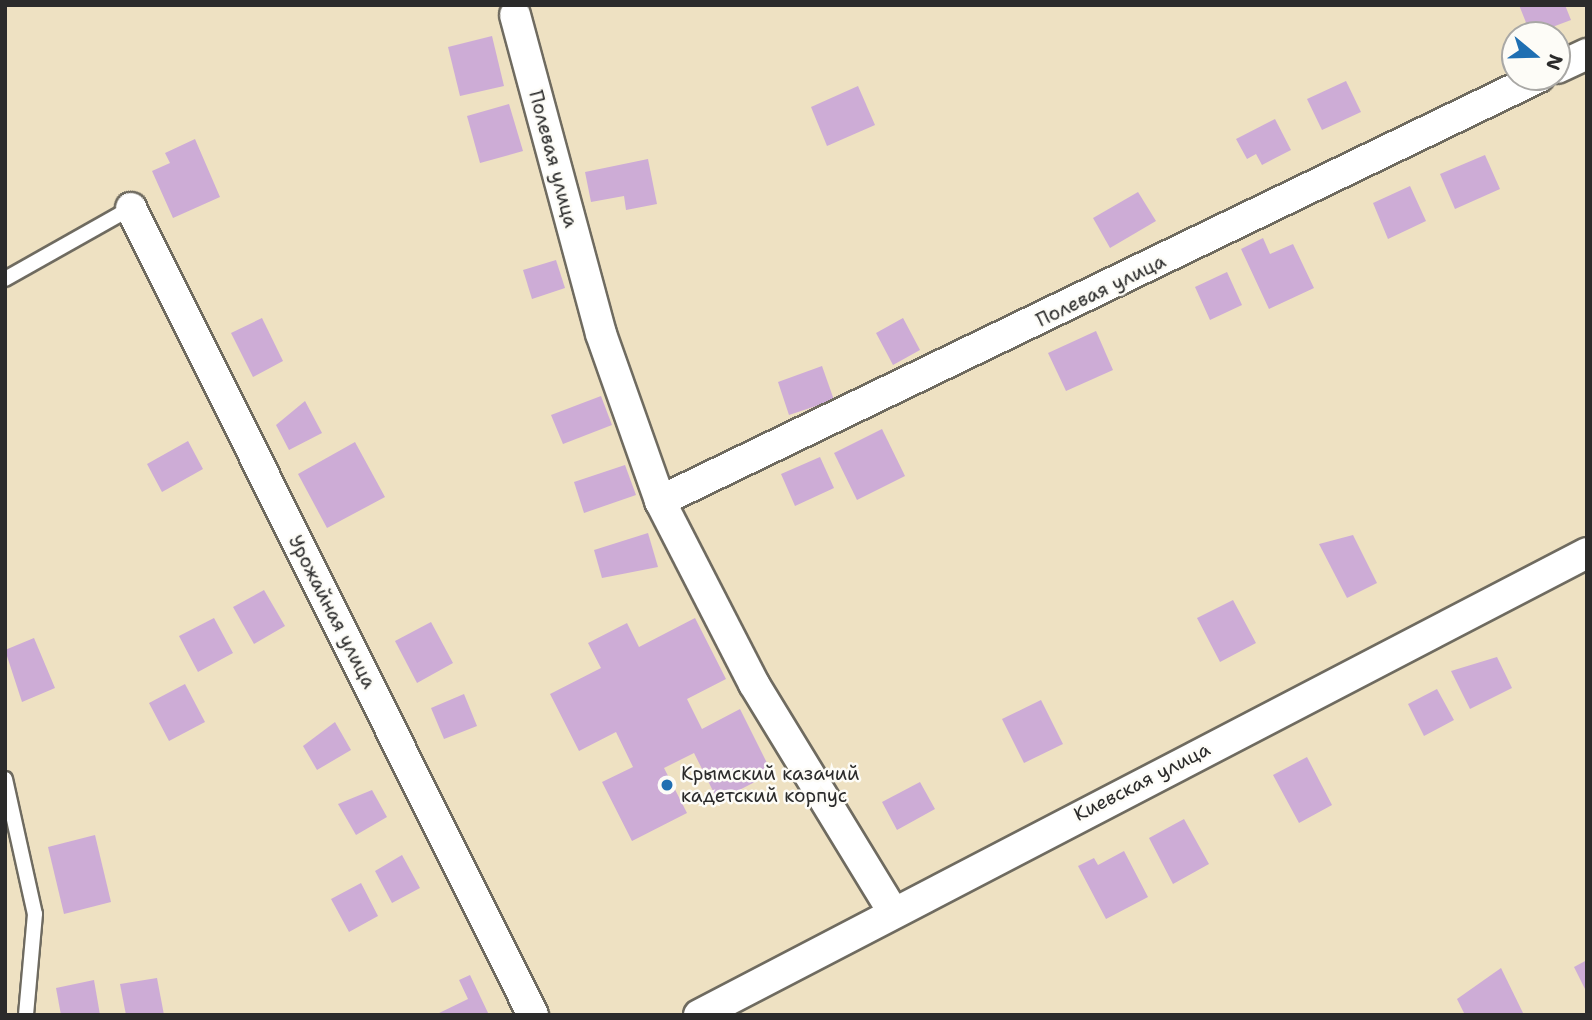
<!DOCTYPE html>
<html>
<head>
<meta charset="utf-8">
<style>
  body { margin:0 }
  #map { position:relative; width:1592px; height:1020px; overflow:hidden; background:#eee1c2; font-family:"Shantell Sans",sans-serif }
  div>[style] { position:absolute }
  .building>* { inset:0; background:#cdacd6 }
  .roads { filter:drop-shadow(2px 0 #6f6b60) drop-shadow(-2px 0 #6f6b60) drop-shadow(0 2px #6f6b60) drop-shadow(0 -2px #6f6b60) }
  .service>* { height:14px; margin:-7px; padding:0 7px; transform-origin:7px; border-radius:7px; background:#fff }
  .minor>* { height:30px; margin:-15px; padding:0 15px; transform-origin:15px; border-radius:15px; background:#fff }
  .dots>* { width:19px; height:19px; translate:-50% -50%; box-sizing:border-box; border:4px solid #fdfcf7; border-radius:50% }
  span { translate:-50% -50%; white-space:nowrap; text-align:center; line-height:1.15; -webkit-text-stroke:5px #fdfcf7; paint-order:stroke }
  .street-label { font-size:19px; color:#2b2b2b }
  .poi-label { font-size:19px; color:#2b2b2b }
  .left { translate:0 -50%; text-align:left }
  .frame { position:absolute; inset:0; border:7px solid #2b2b2b; pointer-events:none }
  .north { position:absolute; left:1501px; top:21px; width:70px; height:70px; box-sizing:border-box; background:#fdfcf7; border:2px solid #a9a8a5; border-radius:50%; rotate:109deg; font-size:19px; font-weight:700; line-height:28px; text-align:center; color:#2b2b2b }
  .north::after { content:''; display:block; margin:auto; width:24px; height:32px; background:#1f6fb2; clip-path:polygon(50% 0,100% 100%,50% 72%,0 100%) }
</style>
</head>
<body>
<div id="map">
  <div class="building">
    <div style="clip-path:polygon(1519px 5px,1565px 5px,1571px 20px,1531px 35px)"></div>
    <div style="clip-path:polygon(492px 36px,504px 86px,460px 96px,448px 47px)"></div>
    <div style="clip-path:polygon(1346px 81px,1361px 112px,1322px 130px,1307px 99px)"></div>
    <div style="clip-path:polygon(858px 86px,875px 125px,827px 146px,811px 107px)"></div>
    <div style="clip-path:polygon(509px 104px,523px 151px,480px 163px,467px 116px)"></div>
    <div style="clip-path:polygon(1275px 119px,1291px 150px,1262px 165px,1256px 154px,1247px 159px,1236px 139px)"></div>
    <div style="clip-path:polygon(195px 139px,220px 197px,173px 218px,152px 171px,170px 163px,165px 153px)"></div>
    <div style="clip-path:polygon(1485px 155px,1500px 189px,1455px 209px,1440px 174px)"></div>
    <div style="clip-path:polygon(648px 159px,657px 204px,626px 210px,624px 196px,591px 202px,585px 172px)"></div>
    <div style="clip-path:polygon(1410px 186px,1426px 221px,1388px 239px,1373px 203px)"></div>
    <div style="clip-path:polygon(1138px 192px,1156px 221px,1110px 248px,1093px 218px)"></div>
    <div style="clip-path:polygon(1263px 238px,1270px 254px,1293px 244px,1314px 288px,1269px 309px,1241px 249px)"></div>
    <div style="clip-path:polygon(556px 260px,565px 288px,532px 299px,523px 270px)"></div>
    <div style="clip-path:polygon(1227px 272px,1242px 305px,1210px 320px,1195px 287px)"></div>
    <div style="clip-path:polygon(262px 318px,283px 361px,253px 377px,231px 333px)"></div>
    <div style="clip-path:polygon(903px 318px,920px 350px,893px 365px,876px 333px)"></div>
    <div style="clip-path:polygon(1096px 331px,1113px 370px,1066px 391px,1048px 353px)"></div>
    <div style="clip-path:polygon(822px 366px,834px 400px,789px 415px,778px 382px)"></div>
    <div style="clip-path:polygon(601px 396px,612px 425px,563px 444px,551px 415px)"></div>
    <div style="clip-path:polygon(305px 401px,322px 433px,289px 450px,276px 425px)"></div>
    <div style="clip-path:polygon(882px 429px,905px 476px,857px 500px,834px 453px)"></div>
    <div style="clip-path:polygon(188px 441px,203px 469px,162px 492px,147px 464px)"></div>
    <div style="clip-path:polygon(355px 442px,385px 497px,327px 528px,298px 474px)"></div>
    <div style="clip-path:polygon(820px 457px,834px 488px,795px 506px,781px 474px)"></div>
    <div style="clip-path:polygon(625px 465px,636px 495px,584px 513px,574px 482px)"></div>
    <div style="clip-path:polygon(648px 533px,658px 567px,602px 578px,594px 550px)"></div>
    <div style="clip-path:polygon(1353px 535px,1377px 583px,1347px 598px,1319px 544px)"></div>
    <div style="clip-path:polygon(264px 590px,285px 626px,254px 644px,233px 607px)"></div>
    <div style="clip-path:polygon(1233px 600px,1256px 643px,1220px 662px,1197px 618px)"></div>
    <div style="clip-path:polygon(214px 618px,233px 653px,198px 672px,179px 636px)"></div>
    <div style="clip-path:polygon(695px 618px,726px 679px,687px 699px,702px 729px,740px 709px,772px 773px,718px 801px,694px 753px,664px 768px,687px 813px,632px 841px,602px 782px,633px 767px,616px 732px,579px 751px,550px 694px,601px 668px,588px 643px,627px 623px,639px 647px)"></div>
    <div style="clip-path:polygon(431px 622px,453px 663px,417px 683px,395px 641px)"></div>
    <div style="clip-path:polygon(34px 638px,55px 688px,22px 702px,5px 650px)"></div>
    <div style="clip-path:polygon(1497px 657px,1512px 688px,1470px 709px,1451px 671px)"></div>
    <div style="clip-path:polygon(185px 684px,205px 722px,169px 741px,149px 703px)"></div>
    <div style="clip-path:polygon(1437px 689px,1454px 720px,1424px 736px,1408px 704px)"></div>
    <div style="clip-path:polygon(464px 694px,477px 726px,444px 739px,431px 708px)"></div>
    <div style="clip-path:polygon(1041px 700px,1063px 744px,1024px 763px,1002px 719px)"></div>
    <div style="clip-path:polygon(335px 722px,351px 750px,317px 770px,303px 746px)"></div>
    <div style="clip-path:polygon(1307px 757px,1332px 805px,1299px 823px,1273px 775px)"></div>
    <div style="clip-path:polygon(920px 782px,935px 809px,897px 830px,882px 802px)"></div>
    <div style="clip-path:polygon(372px 790px,387px 817px,356px 835px,338px 804px)"></div>
    <div style="clip-path:polygon(1184px 819px,1209px 864px,1173px 884px,1149px 838px)"></div>
    <div style="clip-path:polygon(95px 835px,111px 902px,64px 914px,48px 847px)"></div>
    <div style="clip-path:polygon(1124px 851px,1148px 897px,1106px 919px,1078px 866px,1094px 858px,1098px 865px)"></div>
    <div style="clip-path:polygon(402px 855px,420px 888px,392px 903px,375px 871px)"></div>
    <div style="clip-path:polygon(361px 883px,378px 916px,349px 932px,331px 899px)"></div>
    <div style="clip-path:polygon(1587px 960px,1587px 993px,1574px 967px)"></div>
    <div style="clip-path:polygon(1501px 968px,1524px 1015px,1465px 1015px,1457px 999px)"></div>
    <div style="clip-path:polygon(470px 975px,489px 1015px,435px 1015px,468px 999px,459px 980px)"></div>
    <div style="clip-path:polygon(157px 978px,164px 1015px,126px 1015px,120px 984px)"></div>
    <div style="clip-path:polygon(94px 980px,100px 1015px,61px 1015px,56px 988px)"></div>
  </div>
  <div class="roads">
    <div class="service">
      <div style="left:5px;top:279px;width:145px;rotate:-29.4deg"></div>
      <div style="left:5px;top:779px;width:138px;rotate:77.5deg"></div>
      <div style="left:35px;top:914px;width:101px;rotate:95.1deg"></div>
    </div>
    <div class="minor">
      <div style="left:515px;top:15px;width:330px;rotate:74.9deg"></div>
      <div style="left:601px;top:334px;width:177px;rotate:70.5deg"></div>
      <div style="left:660px;top:501px;width:206px;rotate:62.8deg"></div>
      <div style="left:754px;top:684px;width:265px;rotate:58.6deg"></div>
      <div style="left:1557px;top:68px;width:33px;rotate:-25deg"></div>
      <div style="left:131px;top:208px;width:902px;rotate:63.52deg"></div>
      <div style="left:660px;top:501px;width:976px;rotate:-25.75deg"></div>
      <div style="left:699px;top:1015px;width:1001px;rotate:-27.49deg"></div>
    </div>
  </div>
  <div class="dots">
    <div style="left:667px;top:785px;background:#1f6fb2"></div>
  </div>
  <div class="street-label">
    <span style="left:553px;top:159px;rotate:75deg">Полевая улица</span>
    <span style="left:1101px;top:291px;rotate:-26deg">Полевая улица</span>
    <span style="left:332px;top:612px;rotate:63deg">Урожайная улица</span>
    <span style="left:1142px;top:782px;rotate:-27deg">Киевская улица</span>
  </div>
  <div class="poi-label">
    <span class="left" style="left:681px;top:785px">Крымский казачий<br>кадетский корпус</span>
  </div>
  <div class="frame"></div>
  <div class="north">N</div>
</div>
</body>
</html>
